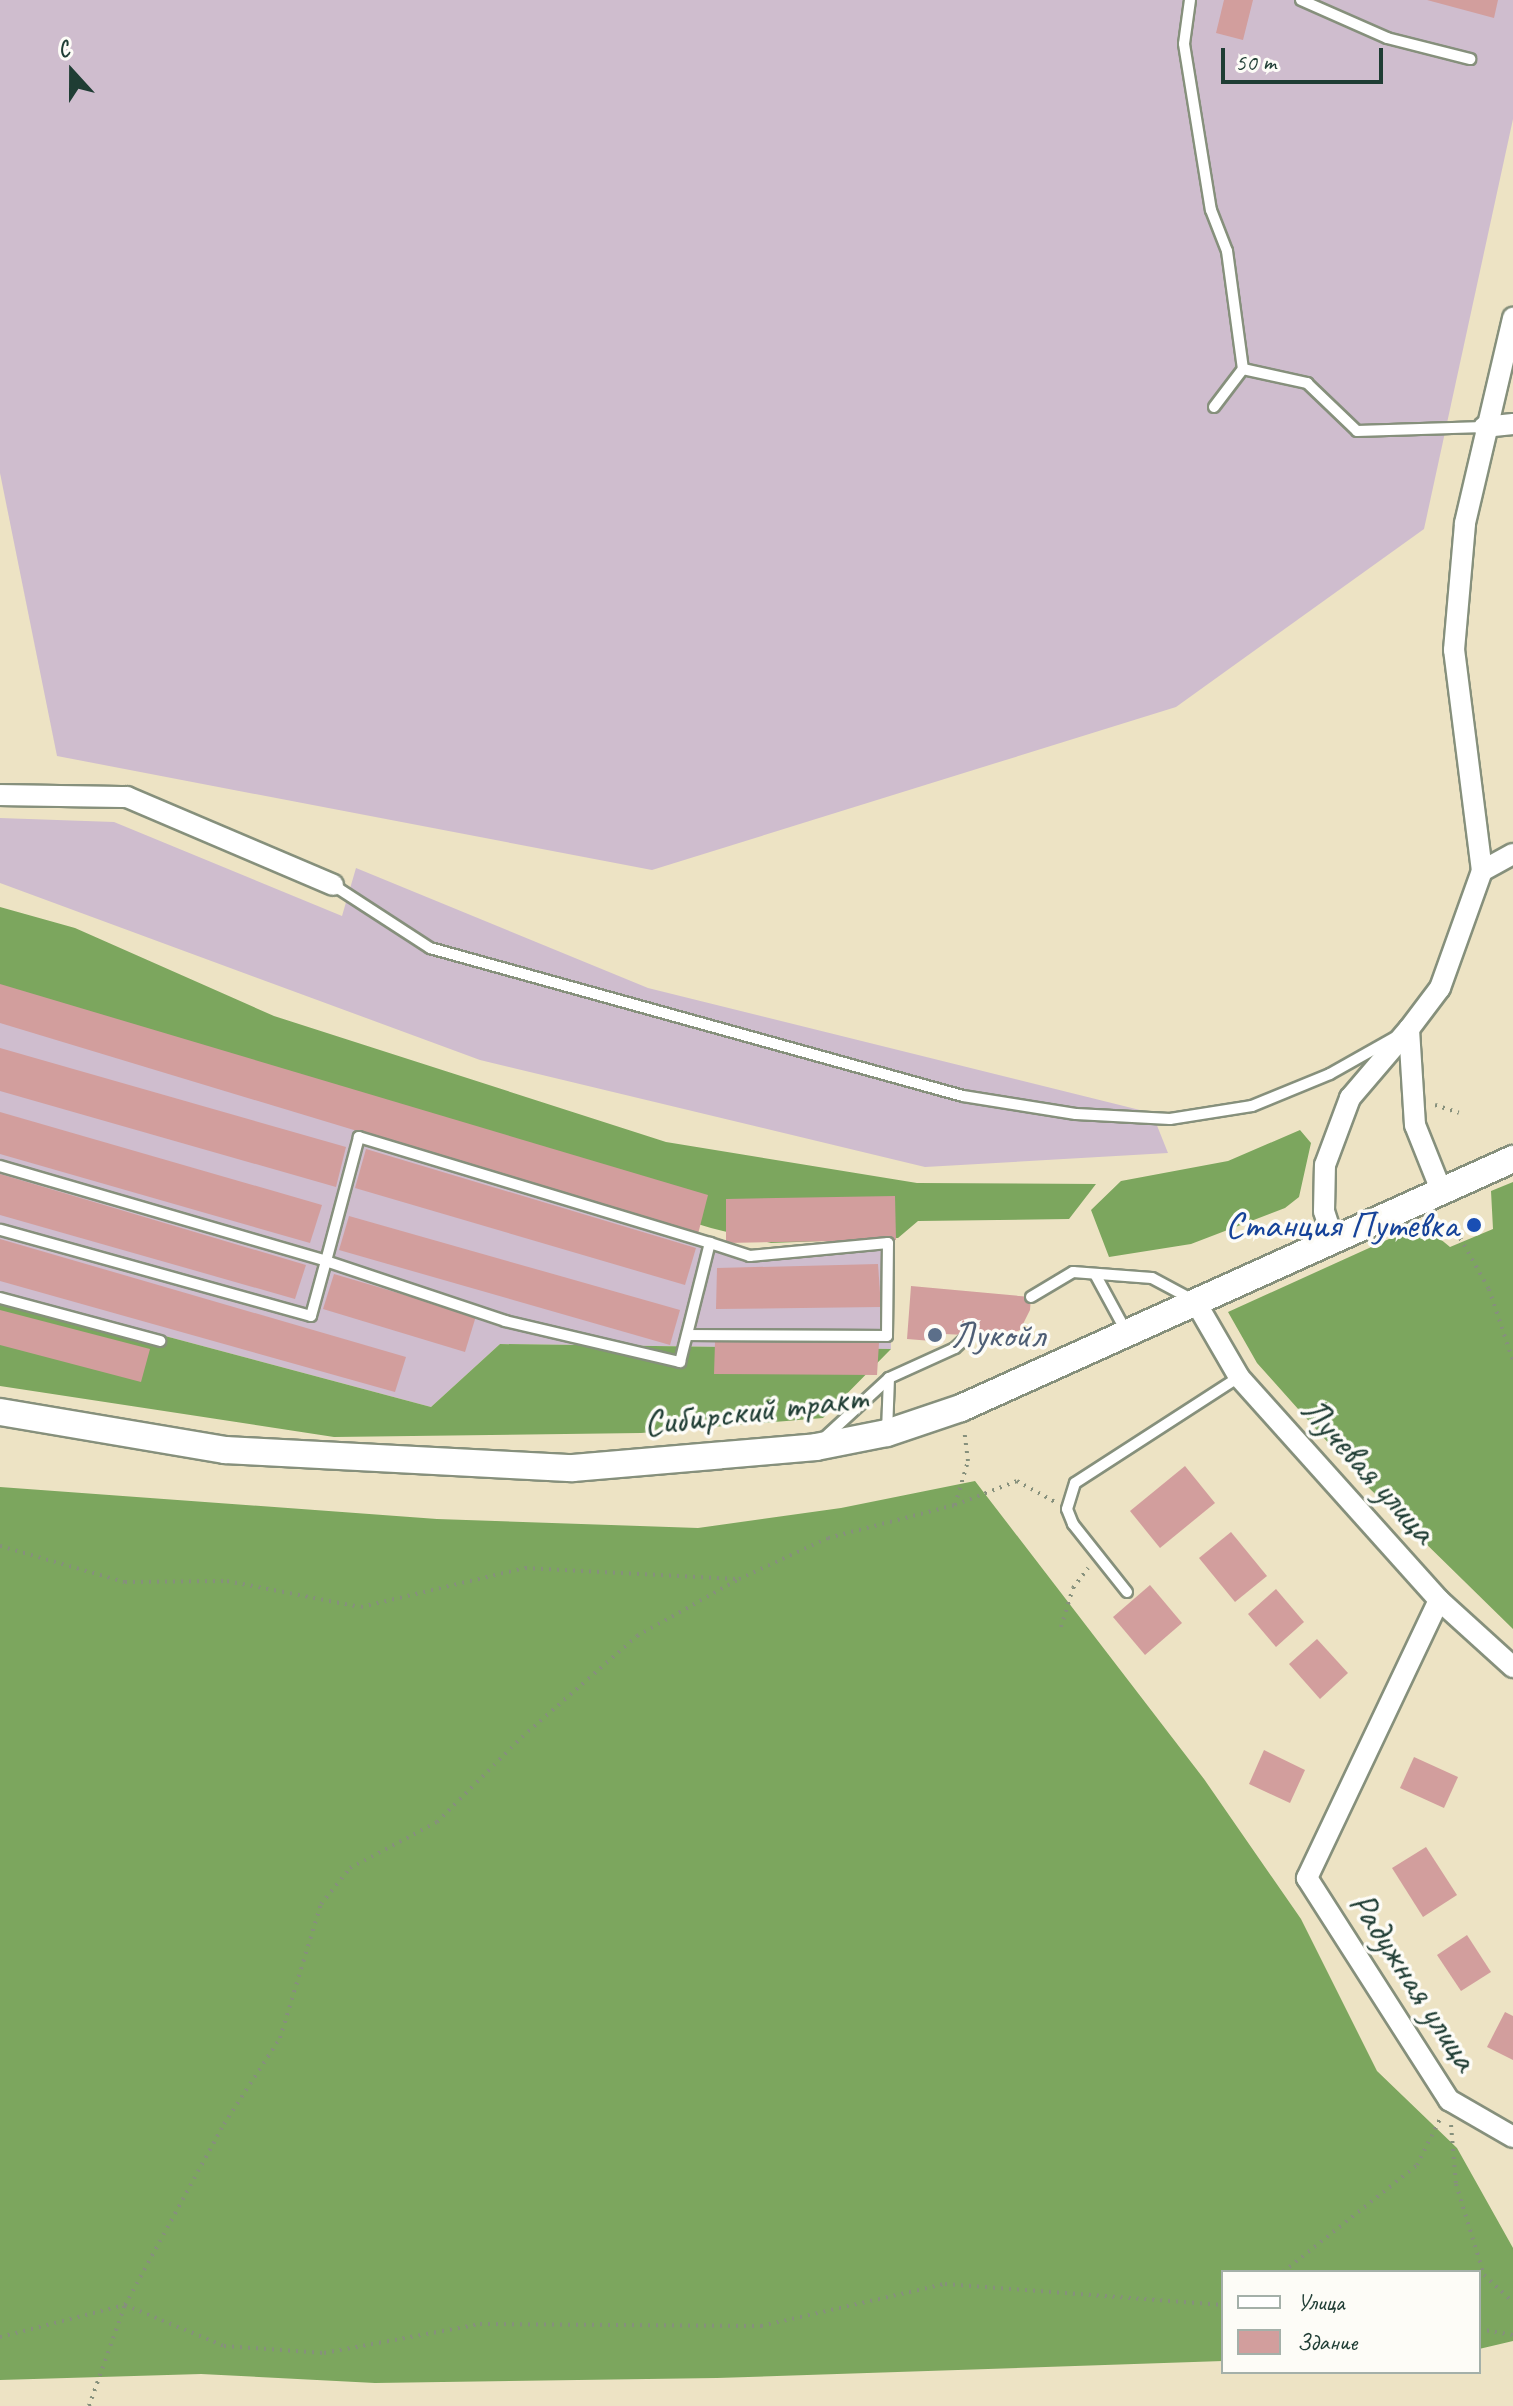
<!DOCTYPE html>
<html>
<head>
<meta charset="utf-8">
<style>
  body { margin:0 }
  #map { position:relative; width:1513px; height:2406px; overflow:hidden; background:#ede3c4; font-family:Caveat,sans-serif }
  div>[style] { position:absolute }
  .industrial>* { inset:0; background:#cfbdce }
  .forest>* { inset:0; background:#7ca65e }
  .building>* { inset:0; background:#d29e9d }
  .path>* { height:4px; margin-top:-2px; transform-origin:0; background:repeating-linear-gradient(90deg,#86907c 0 2px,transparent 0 8px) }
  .roads { filter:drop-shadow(2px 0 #86907c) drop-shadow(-2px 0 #86907c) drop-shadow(0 2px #86907c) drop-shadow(0 -2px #86907c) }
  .lane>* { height:10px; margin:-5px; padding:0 5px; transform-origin:5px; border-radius:5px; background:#fff }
  .street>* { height:20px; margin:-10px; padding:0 10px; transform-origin:10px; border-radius:10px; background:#fff }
  .secondary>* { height:26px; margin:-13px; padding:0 13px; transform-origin:13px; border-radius:13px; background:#fff }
  .dots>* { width:22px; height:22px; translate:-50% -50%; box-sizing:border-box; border:4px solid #fdfcf7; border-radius:50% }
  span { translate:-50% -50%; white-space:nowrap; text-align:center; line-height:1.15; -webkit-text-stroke:7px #fdfcf7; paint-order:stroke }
  .transit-label { font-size:38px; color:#164399 }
  .right { translate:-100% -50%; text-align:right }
  .service-label { font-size:38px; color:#4e5e75 }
  .left { translate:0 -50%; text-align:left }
  .street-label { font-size:38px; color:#1f3d34 }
  .legend { position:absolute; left:1221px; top:2270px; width:260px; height:104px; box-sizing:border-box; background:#fdfcf7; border:2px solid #a4b0a9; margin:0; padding:10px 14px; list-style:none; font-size:24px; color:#1f3d34 }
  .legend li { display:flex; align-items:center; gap:16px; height:40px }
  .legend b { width:40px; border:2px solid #a4b0a9 }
  .north { position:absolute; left:32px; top:32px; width:80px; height:80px; -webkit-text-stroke:6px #fdfcf7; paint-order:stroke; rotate:339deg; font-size:22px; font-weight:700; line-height:32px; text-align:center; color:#1f3d34 }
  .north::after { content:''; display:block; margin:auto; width:28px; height:36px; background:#1f3d34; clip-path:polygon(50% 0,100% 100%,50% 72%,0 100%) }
  .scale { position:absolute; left:1221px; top:48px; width:162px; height:36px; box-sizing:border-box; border:4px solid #1f3d34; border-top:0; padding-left:10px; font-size:24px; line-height:28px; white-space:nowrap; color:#1f3d34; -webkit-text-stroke:6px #fdfcf7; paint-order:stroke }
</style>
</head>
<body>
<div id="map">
  <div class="industrial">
    <div style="clip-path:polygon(0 0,1513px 0,1513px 119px,1424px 529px,1176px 707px,652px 870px,57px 756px,0 473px)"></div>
    <div style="clip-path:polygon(0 818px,114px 822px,342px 916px,356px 868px,648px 988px,1152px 1113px,1168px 1153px,925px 1167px,480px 1060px,0 883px)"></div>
    <div style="clip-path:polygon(0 1013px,750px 1256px,888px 1243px,891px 1349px,500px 1344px,431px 1407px,0 1292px)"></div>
  </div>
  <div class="forest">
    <div style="clip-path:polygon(0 907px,75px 928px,274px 1016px,666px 1142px,917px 1183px,1096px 1184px,1069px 1219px,918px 1221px,898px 1238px,771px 1243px,711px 1228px,398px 1134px,0 1001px)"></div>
    <div style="clip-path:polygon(1300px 1130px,1311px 1143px,1299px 1197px,1285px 1208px,1191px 1244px,1109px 1257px,1091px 1210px,1121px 1181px,1228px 1161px)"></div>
    <div style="clip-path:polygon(1513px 1182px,1513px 1629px,1365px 1484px,1257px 1363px,1228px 1312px,1422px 1224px,1450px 1247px,1493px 1229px,1491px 1191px)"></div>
    <div style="clip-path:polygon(0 1292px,431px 1407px,500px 1344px,891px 1349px,823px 1418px,641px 1433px,334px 1437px,0 1386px)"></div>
    <div style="clip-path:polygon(975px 1481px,1204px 1779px,1301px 1919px,1377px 2071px,1457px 2148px,1513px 2248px,1513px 2341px,1479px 2349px,1479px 2272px,1223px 2272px,1223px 2361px,717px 2378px,375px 2383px,201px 2374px,0 2380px,0 1487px,437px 1519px,698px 1528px,841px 1508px)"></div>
  </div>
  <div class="building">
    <div style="clip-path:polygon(1224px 0,1253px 0,1243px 40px,1216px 33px)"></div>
    <div style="clip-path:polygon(1427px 0,1498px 0,1494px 18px)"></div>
    <div style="clip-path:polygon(0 984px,708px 1195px,698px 1234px,0 1023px)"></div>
    <div style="clip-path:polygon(0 1048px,346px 1147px,336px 1187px,0 1091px)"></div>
    <div style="clip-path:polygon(0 1112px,322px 1205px,310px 1243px,0 1154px)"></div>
    <div style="clip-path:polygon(366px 1149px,696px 1248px,685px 1285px,355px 1188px)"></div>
    <div style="clip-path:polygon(0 1174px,306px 1265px,295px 1299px,0 1215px)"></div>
    <div style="clip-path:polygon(895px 1196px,896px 1240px,726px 1243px,726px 1199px)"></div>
    <div style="clip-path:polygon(349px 1216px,680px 1310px,670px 1345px,339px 1250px)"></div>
    <div style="clip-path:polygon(0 1239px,406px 1357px,395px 1392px,0 1281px)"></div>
    <div style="clip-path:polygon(878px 1264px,881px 1307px,716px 1309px,717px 1268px)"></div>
    <div style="clip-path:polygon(334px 1274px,476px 1316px,465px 1352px,323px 1309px)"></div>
    <div style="clip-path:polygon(911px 1286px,1031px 1297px,1030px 1310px,1020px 1330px,1005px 1337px,945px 1334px,944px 1342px,907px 1339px)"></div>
    <div style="clip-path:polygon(0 1310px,150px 1349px,141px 1382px,0 1345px)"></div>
    <div style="clip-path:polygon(715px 1342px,879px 1343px,877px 1375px,714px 1374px)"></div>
    <div style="clip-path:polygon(1185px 1466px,1215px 1503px,1160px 1548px,1130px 1511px)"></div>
    <div style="clip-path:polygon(1231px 1532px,1267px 1576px,1235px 1602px,1199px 1558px)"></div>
    <div style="clip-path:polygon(1150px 1585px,1182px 1623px,1145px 1655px,1113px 1617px)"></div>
    <div style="clip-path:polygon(1276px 1589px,1304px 1622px,1276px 1647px,1248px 1614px)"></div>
    <div style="clip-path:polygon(1317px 1639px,1348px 1673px,1320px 1699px,1289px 1664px)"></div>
    <div style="clip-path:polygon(1264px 1750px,1305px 1770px,1290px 1803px,1249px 1784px)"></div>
    <div style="clip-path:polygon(1414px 1757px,1458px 1777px,1444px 1808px,1400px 1788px)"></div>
    <div style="clip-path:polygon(1426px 1847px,1457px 1895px,1423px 1917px,1392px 1868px)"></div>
    <div style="clip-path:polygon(1467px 1935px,1491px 1972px,1461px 1991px,1437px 1955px)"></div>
    <div style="clip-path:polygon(1505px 2012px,1513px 2016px,1513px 2060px,1487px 2047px)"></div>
  </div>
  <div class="path">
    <div style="left:1435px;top:1105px;width:25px;rotate:18deg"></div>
    <div style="left:1456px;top:1231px;width:67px;rotate:60.4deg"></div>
    <div style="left:1489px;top:1289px;width:76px;rotate:71.6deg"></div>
    <div style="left:955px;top:1505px;width:46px;rotate:-73.5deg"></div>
    <div style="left:968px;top:1461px;width:32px;rotate:-97deg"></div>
    <div style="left:0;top:1546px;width:130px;rotate:16.1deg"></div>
    <div style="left:125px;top:1582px;width:102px;rotate:-0.6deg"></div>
    <div style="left:227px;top:1581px;width:136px;rotate:11deg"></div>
    <div style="left:361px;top:1607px;width:169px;rotate:-13.4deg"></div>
    <div style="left:525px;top:1568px;width:212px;rotate:3deg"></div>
    <div style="left:1061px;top:1627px;width:41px;rotate:-72.9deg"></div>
    <div style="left:1073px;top:1588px;width:25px;rotate:-53deg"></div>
    <div style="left:1451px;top:2125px;width:59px;rotate:85.2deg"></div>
    <div style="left:1456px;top:2184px;width:95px;rotate:72.9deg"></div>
    <div style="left:1484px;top:2275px;width:40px;rotate:43deg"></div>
    <div style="left:1283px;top:2272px;width:171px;rotate:-38.6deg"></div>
    <div style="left:1417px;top:2165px;width:54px;rotate:-63.4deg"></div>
    <div style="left:1479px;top:2329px;width:35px;rotate:10deg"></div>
    <div style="left:0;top:2337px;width:129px;rotate:-14.4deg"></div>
    <div style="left:125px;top:2305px;width:107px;rotate:22.5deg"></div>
    <div style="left:224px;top:2346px;width:100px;rotate:4deg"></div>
    <div style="left:324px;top:2353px;width:159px;rotate:-10.5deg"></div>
    <div style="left:480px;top:2324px;width:281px;rotate:0.4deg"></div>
    <div style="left:761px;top:2326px;width:189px;rotate:-12.9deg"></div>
    <div style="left:945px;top:2284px;width:279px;rotate:4.3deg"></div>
    <div style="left:89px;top:2406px;width:107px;rotate:-70.4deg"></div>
    <div style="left:125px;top:2305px;width:206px;rotate:-61.3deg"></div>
    <div style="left:224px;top:2124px;width:103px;rotate:-56.9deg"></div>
    <div style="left:280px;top:2038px;width:140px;rotate:-73deg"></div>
    <div style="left:321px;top:1904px;width:46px;rotate:-51.1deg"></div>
    <div style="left:350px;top:1868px;width:98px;rotate:-27.9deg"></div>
    <div style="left:437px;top:1822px;width:120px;rotate:-45deg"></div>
    <div style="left:522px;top:1737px;width:153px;rotate:-41.3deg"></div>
    <div style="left:637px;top:1636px;width:117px;rotate:-29.2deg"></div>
    <div style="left:739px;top:1579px;width:98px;rotate:-24.7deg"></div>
    <div style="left:828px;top:1538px;width:131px;rotate:-14.6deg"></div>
    <div style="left:955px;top:1505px;width:66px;rotate:-21.2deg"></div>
    <div style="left:1017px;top:1481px;width:43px;rotate:28.9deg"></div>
  </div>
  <div class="roads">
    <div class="lane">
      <div style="left:1190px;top:0;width:44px;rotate:97.8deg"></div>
      <div style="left:1184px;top:44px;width:168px;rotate:80.8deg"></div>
      <div style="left:1211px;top:210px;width:44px;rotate:68.7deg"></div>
      <div style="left:1227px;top:251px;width:119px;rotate:82.3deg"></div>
      <div style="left:1243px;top:369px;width:66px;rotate:12.3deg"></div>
      <div style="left:1307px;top:383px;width:69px;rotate:43.8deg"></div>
      <div style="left:1357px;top:431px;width:127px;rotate:-1.8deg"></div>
      <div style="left:1301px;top:0;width:94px;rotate:23.8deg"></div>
      <div style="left:1387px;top:38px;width:86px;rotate:14.2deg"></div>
      <div style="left:1214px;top:407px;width:48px;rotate:-52.7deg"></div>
      <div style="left:333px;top:885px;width:116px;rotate:33deg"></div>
      <div style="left:430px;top:948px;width:553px;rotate:15.52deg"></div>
      <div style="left:963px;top:1096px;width:114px;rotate:9.1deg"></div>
      <div style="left:1076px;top:1114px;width:94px;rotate:3deg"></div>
      <div style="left:1170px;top:1119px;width:83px;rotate:-9deg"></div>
      <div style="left:1252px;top:1106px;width:84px;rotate:-22.3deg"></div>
      <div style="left:1330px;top:1074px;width:73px;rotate:-29.4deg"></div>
      <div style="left:0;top:1166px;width:340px;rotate:16.2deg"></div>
      <div style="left:326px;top:1261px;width:57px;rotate:105.3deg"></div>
      <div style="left:311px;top:1316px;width:323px;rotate:-164.5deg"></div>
      <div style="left:1095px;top:1274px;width:65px;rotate:61.5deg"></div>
      <div style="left:1031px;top:1297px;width:49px;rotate:-30.8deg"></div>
      <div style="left:1073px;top:1272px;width:79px;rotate:4.3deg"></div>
      <div style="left:1152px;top:1278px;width:47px;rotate:28.2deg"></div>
      <div style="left:0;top:1298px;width:166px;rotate:15deg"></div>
      <div style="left:688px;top:1335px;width:199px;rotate:0.3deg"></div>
      <div style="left:887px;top:1336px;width:93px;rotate:-89.4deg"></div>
      <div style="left:888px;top:1243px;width:139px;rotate:174.6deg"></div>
      <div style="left:750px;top:1256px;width:42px;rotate:-162deg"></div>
      <div style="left:710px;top:1243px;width:367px;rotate:-163.2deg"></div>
      <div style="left:359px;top:1137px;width:128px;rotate:104.9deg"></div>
      <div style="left:326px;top:1261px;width:189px;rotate:18.5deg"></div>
      <div style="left:505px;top:1321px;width:180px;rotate:13.2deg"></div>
      <div style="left:680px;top:1362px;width:123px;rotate:-75.9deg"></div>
      <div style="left:887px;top:1432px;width:54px;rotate:-87.9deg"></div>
      <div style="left:889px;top:1378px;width:72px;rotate:-24.4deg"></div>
      <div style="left:955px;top:1348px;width:19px;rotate:-43deg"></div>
      <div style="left:823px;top:1439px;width:90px;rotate:-42.7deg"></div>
      <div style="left:1127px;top:1592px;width:87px;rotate:-128.5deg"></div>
      <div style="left:1073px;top:1524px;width:16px;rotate:-112deg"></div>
      <div style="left:1067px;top:1509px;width:27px;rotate:-73deg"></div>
      <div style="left:1075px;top:1483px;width:195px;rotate:-32.9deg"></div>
    </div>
    <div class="street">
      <div style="left:1484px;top:427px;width:29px;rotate:-6deg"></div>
      <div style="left:0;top:795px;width:127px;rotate:0.9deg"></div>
      <div style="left:127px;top:797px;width:224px;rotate:23.1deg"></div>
      <div style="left:1482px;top:871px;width:35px;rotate:-29deg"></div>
      <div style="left:1441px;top:1190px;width:70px;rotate:-111.8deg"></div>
      <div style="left:1415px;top:1125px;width:96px;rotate:-93.6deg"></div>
      <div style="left:1409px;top:1029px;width:51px;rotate:-52.9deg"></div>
      <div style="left:1440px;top:988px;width:124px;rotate:-70.3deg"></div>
      <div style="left:1482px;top:871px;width:223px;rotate:-97.2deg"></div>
      <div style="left:1454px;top:650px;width:127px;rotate:-85deg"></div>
      <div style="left:1465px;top:523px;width:211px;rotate:-76.8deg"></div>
      <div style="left:1333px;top:1239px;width:29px;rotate:-108deg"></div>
      <div style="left:1324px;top:1211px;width:46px;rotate:-88.8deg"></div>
      <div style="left:1325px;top:1165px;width:72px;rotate:-69.5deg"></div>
      <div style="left:1350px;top:1098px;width:91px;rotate:-49.5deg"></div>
      <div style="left:1195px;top:1301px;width:88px;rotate:59.9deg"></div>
      <div style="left:1239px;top:1377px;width:300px;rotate:48.1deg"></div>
      <div style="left:1439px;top:1600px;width:100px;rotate:42.2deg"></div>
      <div style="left:1439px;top:1600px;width:308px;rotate:115.4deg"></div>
      <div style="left:1307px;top:1878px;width:264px;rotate:57.4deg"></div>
      <div style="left:1449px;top:2100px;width:74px;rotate:30deg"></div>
    </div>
    <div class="secondary">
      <div style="left:0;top:1412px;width:228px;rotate:9.6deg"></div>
      <div style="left:225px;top:1450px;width:348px;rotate:3deg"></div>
      <div style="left:573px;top:1468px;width:244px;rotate:-4.9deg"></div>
      <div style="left:816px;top:1447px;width:72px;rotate:-11.2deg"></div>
      <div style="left:887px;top:1433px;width:78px;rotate:-18.7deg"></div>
      <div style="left:961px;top:1408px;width:606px;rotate:-24.28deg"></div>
    </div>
  </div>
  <div class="dots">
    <div style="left:1474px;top:1225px;background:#1a4fb4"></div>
    <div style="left:935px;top:1335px;background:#5c6f8a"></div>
  </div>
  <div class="transit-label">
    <span class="right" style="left:1458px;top:1225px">Станция Путевка</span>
  </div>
  <div class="service-label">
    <span class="left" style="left:951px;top:1335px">Лукойл</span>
  </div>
  <div class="street-label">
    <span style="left:755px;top:1410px;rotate:-7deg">Сибирский тракт</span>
    <span style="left:1369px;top:1470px;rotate:48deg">Лучевая улица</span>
    <span style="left:1414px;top:1981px;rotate:57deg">Радужная улица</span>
  </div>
  <ul class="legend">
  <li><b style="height:10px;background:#fff"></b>Улица</li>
  <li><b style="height:22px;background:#d29e9d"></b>Здание</li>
  </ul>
  <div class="north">С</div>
  <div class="scale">50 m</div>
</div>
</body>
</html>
